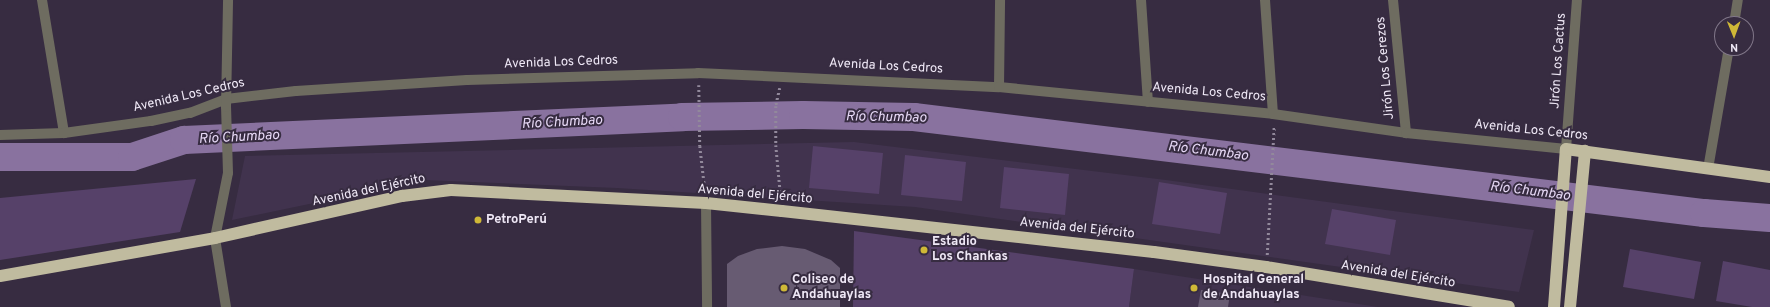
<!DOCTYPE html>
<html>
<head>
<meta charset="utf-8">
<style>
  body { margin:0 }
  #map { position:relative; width:1770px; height:307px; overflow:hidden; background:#372c41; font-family:Overpass,sans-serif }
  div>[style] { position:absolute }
  .built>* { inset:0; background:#41334e }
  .green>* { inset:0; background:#564169 }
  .river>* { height:28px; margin:-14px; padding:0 14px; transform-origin:14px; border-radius:14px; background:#89729f }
  .building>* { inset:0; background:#675b72 }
  .path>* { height:2.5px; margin-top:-1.25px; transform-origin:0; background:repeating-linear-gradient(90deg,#92899b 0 2px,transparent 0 5px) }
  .street>* { height:10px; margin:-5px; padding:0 5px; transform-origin:5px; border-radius:5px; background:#6e6c60 }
  .highway>* { height:12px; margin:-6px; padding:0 6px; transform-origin:6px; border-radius:6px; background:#c0bb9f }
  .dots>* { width:11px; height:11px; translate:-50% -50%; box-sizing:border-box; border:2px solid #372c41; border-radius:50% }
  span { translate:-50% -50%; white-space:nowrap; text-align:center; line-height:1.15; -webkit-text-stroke:4px #372c41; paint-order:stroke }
  .street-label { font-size:13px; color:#efe8f6 }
  .poi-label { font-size:13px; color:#efe8f6; font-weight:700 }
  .left { translate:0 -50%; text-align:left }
  .water-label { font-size:14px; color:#e8daf7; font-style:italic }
  .north { position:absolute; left:1714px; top:16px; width:40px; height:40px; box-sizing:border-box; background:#372c41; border:1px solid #817789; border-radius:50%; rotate:179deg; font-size:11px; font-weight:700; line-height:16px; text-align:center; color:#efe8f6 }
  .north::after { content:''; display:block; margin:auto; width:14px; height:18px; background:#cfb837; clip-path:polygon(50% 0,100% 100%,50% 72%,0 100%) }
</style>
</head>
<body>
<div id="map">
  <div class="built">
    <div style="clip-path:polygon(854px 142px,1166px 180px,1534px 230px,1519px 292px,915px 207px,617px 188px,424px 180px,232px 220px,245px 156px)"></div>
    <div style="clip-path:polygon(1134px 269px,1378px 307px,1129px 307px)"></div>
  </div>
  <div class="green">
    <div style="clip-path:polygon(813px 146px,883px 153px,879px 194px,809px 188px)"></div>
    <div style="clip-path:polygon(905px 155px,966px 162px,962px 201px,901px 195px)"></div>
    <div style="clip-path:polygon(1004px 167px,1069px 174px,1065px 215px,1000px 208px)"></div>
    <div style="clip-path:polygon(196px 179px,180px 232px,0 260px,0 198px)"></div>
    <div style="clip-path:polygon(1159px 182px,1227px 193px,1220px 234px,1152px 224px)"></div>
    <div style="clip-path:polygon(1332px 209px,1396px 220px,1390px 255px,1325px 244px)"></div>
    <div style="clip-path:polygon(854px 231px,1134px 269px,1129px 307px,853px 307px)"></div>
    <div style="clip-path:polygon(1630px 249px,1701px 262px,1694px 299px,1623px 287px)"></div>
    <div style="clip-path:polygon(1723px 261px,1770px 270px,1770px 307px,1752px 307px,1716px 301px)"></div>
  </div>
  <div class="river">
    <div style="left:0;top:157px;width:132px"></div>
    <div style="left:132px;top:157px;width:55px;rotate:-18.1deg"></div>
    <div style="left:184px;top:140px;width:499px;rotate:-2.6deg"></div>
    <div style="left:682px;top:117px;width:121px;rotate:-0.9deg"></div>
    <div style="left:803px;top:115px;width:111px;rotate:1deg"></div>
    <div style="left:914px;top:117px;width:796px;rotate:6.93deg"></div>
    <div style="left:1704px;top:213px;width:66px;rotate:4.3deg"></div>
  </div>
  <div class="building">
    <div style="clip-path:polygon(782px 246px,805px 249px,831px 260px,840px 268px,840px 307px,727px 307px,727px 264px,738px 256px,757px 249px)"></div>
    <div style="clip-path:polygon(1201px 290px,1230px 294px,1228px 307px,1198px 307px)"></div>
  </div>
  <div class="path">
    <div style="left:699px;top:85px;width:61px;rotate:89.1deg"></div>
    <div style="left:700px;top:146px;width:44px;rotate:83.5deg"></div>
    <div style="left:780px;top:88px;width:18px;rotate:103deg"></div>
    <div style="left:776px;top:106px;width:39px;rotate:90deg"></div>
    <div style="left:776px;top:145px;width:54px;rotate:84.7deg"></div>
    <div style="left:1267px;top:255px;width:129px;rotate:-86.9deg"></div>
  </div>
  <div class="street">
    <div style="left:42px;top:0;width:135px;rotate:80.6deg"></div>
    <div style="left:1141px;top:0;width:102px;rotate:86.1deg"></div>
    <div style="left:1265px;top:0;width:114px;rotate:86deg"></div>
    <div style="left:1393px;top:0;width:134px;rotate:84.4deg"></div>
    <div style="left:1734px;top:24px;width:24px;rotate:-81deg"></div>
    <div style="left:999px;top:87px;width:87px;rotate:-89.3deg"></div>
    <div style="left:0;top:135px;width:64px;rotate:-1.8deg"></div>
    <div style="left:64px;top:133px;width:88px;rotate:-7.9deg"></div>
    <div style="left:151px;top:121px;width:40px;rotate:-12deg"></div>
    <div style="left:190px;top:113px;width:39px;rotate:-21deg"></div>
    <div style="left:226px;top:99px;width:70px;rotate:-6.5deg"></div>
    <div style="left:296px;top:91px;width:171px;rotate:-3.7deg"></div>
    <div style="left:467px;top:80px;width:231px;rotate:-1.7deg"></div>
    <div style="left:698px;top:73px;width:301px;rotate:2.7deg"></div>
    <div style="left:999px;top:87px;width:275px;rotate:5.6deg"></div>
    <div style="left:1273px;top:114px;width:134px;rotate:8.1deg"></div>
    <div style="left:1406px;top:133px;width:161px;rotate:5.7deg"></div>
    <div style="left:1566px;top:149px;width:149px;rotate:-85.8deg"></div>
    <div style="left:1708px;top:169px;width:123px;rotate:-80.2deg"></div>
    <div style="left:706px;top:203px;width:104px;rotate:89.4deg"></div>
    <div style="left:226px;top:307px;width:70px;rotate:-99.1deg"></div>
    <div style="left:215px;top:238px;width:66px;rotate:-78.7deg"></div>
    <div style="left:228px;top:173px;width:66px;rotate:-91.7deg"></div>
    <div style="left:226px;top:107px;width:107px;rotate:-88.9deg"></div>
  </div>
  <div class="highway">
    <div style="left:0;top:276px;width:218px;rotate:-10deg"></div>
    <div style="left:215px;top:238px;width:192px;rotate:-12.7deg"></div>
    <div style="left:402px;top:196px;width:49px;rotate:-7deg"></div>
    <div style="left:451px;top:190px;width:255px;rotate:2.9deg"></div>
    <div style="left:706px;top:203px;width:76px;rotate:6deg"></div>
    <div style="left:782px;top:211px;width:374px;rotate:6.3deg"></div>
    <div style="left:1154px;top:252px;width:113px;rotate:7.6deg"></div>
    <div style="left:1266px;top:267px;width:246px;rotate:9.3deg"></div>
    <div style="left:1554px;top:307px;width:158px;rotate:-85.7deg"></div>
    <div style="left:1566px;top:149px;width:206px;rotate:7.8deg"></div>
    <div style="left:1570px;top:307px;width:157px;rotate:-84.5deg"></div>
  </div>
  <div class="dots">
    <div style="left:478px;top:220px;background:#cfb837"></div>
    <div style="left:924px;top:250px;background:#cfb837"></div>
    <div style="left:784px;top:288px;background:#cfb837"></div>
    <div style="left:1194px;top:288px;background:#cfb837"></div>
  </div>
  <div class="street-label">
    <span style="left:1559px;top:61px;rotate:-86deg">Jirón Los Cactus</span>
    <span style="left:561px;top:63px;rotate:-2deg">Avenida Los Cedros</span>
    <span style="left:886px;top:67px;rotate:3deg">Avenida Los Cedros</span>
    <span style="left:1386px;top:68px;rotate:-95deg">Jirón Los Cerezos</span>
    <span style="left:1209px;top:93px;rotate:5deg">Avenida Los Cedros</span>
    <span style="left:189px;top:96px;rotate:-13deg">Avenida Los Cedros</span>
    <span style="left:1531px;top:131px;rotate:6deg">Avenida Los Cedros</span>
    <span style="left:369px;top:191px;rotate:-12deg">Avenida del Ejército</span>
    <span style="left:755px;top:195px;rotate:5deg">Avenida del Ejército</span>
    <span style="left:1077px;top:229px;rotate:6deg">Avenida del Ejército</span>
    <span style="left:1398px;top:275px;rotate:9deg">Avenida del Ejército</span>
  </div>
  <div class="poi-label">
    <span class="left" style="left:486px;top:220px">PetroPerú</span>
    <span class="left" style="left:932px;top:250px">Estadio<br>Los Chankas</span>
    <span class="left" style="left:792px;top:288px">Coliseo de<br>Andahuaylas</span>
    <span class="left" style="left:1203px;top:288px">Hospital General<br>de Andahuaylas</span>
  </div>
  <div class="water-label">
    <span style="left:886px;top:118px;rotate:1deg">Río Chumbao</span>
    <span style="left:562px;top:123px;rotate:-3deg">Río Chumbao</span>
    <span style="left:239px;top:138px;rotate:-3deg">Río Chumbao</span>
    <span style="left:1208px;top:152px;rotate:7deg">Río Chumbao</span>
    <span style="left:1530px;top:192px;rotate:7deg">Río Chumbao</span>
  </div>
  <div class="north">N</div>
</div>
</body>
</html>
